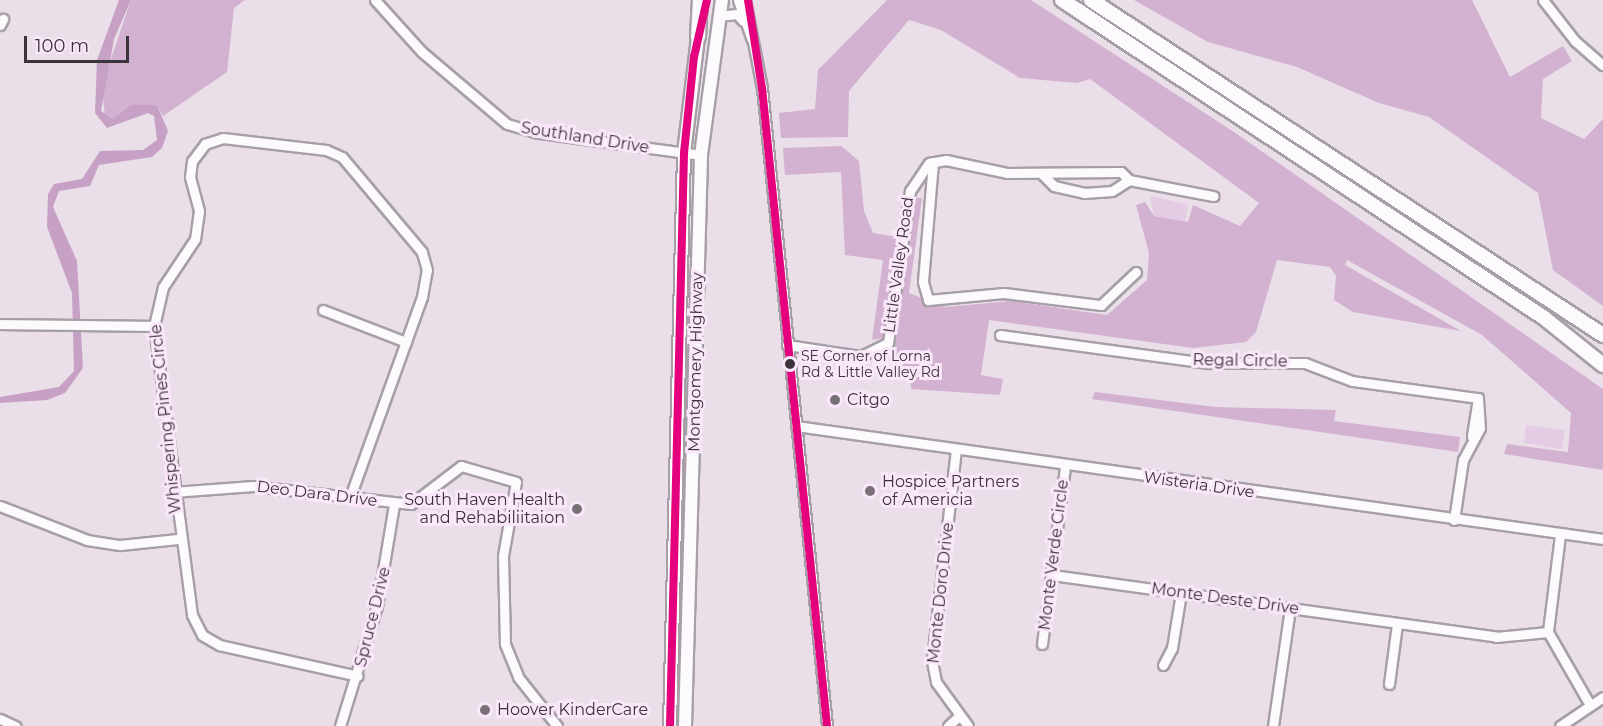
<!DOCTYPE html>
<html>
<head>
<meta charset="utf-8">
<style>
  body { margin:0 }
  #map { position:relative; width:1603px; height:726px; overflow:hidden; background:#eadee9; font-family:Montserrat,sans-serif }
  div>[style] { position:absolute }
  .green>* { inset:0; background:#e4cce4 }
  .forest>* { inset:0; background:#d3b2d1 }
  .water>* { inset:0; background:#c7a1c5 }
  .roads { filter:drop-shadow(2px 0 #a79fa7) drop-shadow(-2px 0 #a79fa7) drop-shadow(0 2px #a79fa7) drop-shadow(0 -2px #a79fa7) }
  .minor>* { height:9px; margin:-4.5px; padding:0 4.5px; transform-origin:4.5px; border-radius:4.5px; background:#fcfafc }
  .major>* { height:12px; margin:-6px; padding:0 6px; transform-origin:6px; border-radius:6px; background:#fcfafc }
  .highway>* { height:14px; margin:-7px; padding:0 7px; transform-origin:7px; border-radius:7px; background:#fcfafc }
  .bus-1>* { height:8px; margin:-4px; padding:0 4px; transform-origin:4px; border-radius:4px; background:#e5007d }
  .dots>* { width:16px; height:16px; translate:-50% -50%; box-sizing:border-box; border:3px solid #fbe7fa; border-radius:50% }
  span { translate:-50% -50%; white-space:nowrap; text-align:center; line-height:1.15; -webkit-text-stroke:6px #fbe7fa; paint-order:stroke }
  .bus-label { font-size:14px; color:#3a333a }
  .left { translate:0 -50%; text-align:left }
  .street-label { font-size:16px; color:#3a333a }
  .poi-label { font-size:16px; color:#3a333a }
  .right { translate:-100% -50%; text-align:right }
  .scale { position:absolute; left:24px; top:36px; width:105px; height:27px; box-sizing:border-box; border:3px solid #3a333a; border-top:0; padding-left:8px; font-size:18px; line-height:21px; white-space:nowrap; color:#3a333a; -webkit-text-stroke:4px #fbe7fa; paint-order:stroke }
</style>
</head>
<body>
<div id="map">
  <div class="green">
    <div style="clip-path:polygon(1150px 196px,1188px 204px,1185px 222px,1154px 216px)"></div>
    <div style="clip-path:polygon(1526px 425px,1565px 430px,1562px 449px,1524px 443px)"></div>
  </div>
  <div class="forest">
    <div style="clip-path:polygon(131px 0,245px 0,234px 8px,227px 72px,163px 116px,157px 105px,130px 105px,113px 119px,105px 118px,102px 85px)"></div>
    <div style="clip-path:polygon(887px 0,1031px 0,1237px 134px,1603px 389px,1603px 470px,1504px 454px,1507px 444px,1568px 452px,1571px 413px,1482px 335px,1347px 260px,1345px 265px,1461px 331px,1353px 312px,1334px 300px,1336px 276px,1330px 267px,1277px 260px,1256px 332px,1246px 342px,1193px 348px,989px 320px,981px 375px,1003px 379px,1000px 395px,911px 389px,910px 370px,891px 363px,914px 198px,922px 198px,909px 293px,945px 307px,1011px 301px,1107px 315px,1147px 280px,1149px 253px,1136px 205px,1145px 202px,1154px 216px,1188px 222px,1193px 205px,1240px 226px,1259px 203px,1090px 79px,1077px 83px,1020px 78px,941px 30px,909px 20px,849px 91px,848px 137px,781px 138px,779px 113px,815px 109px,818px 70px)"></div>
    <div style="clip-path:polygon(1134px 0,1472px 0,1510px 77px,1563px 46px,1572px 61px,1543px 79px,1541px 118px,1584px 139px,1603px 119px,1603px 306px,1553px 270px,1538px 193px,1429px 117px,1379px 103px,1297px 67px,1208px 42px)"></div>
    <div style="clip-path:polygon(841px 146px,859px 161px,864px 211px,873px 233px,897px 237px,888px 323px,884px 338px,872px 340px,883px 260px,845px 255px,841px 172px,785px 175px,783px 148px)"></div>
    <div style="clip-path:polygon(1095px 392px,1216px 407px,1336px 410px,1334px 421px,1460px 437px,1458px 452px,1092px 399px)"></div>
  </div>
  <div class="water">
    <div style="clip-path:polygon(119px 0,131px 0,114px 39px,101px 111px,113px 119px,130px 105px,157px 105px,168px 131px,162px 148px,152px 157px,99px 165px,90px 186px,59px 191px,53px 207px,77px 261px,83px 368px,65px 393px,47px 400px,0 403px,0 397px,59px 387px,74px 371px,72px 293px,47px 227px,48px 194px,54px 184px,82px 179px,100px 151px,143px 150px,157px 140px,154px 116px,148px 113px,107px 128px,95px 113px,97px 60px)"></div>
  </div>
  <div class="roads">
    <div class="minor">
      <div style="left:375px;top:0;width:70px;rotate:47.9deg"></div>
      <div style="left:422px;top:52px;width:111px;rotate:40.3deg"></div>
      <div style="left:507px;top:124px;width:33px;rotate:16deg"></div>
      <div style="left:539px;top:133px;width:163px;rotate:7.7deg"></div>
      <div style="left:738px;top:0;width:42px;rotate:70.7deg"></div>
      <div style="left:745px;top:0;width:90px;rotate:79.1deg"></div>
      <div style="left:762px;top:88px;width:641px;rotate:84.18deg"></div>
      <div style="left:1543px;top:0;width:52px;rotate:52deg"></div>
      <div style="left:1575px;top:41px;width:37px;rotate:41deg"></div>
      <div style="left:718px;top:16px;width:19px;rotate:-6deg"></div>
      <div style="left:737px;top:14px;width:9px;rotate:49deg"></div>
      <div style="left:0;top:25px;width:7px;rotate:-63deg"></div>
      <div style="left:933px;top:162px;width:120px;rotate:94.8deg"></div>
      <div style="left:923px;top:282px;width:19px;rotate:74deg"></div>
      <div style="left:928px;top:300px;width:76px;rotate:-5.3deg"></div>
      <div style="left:1004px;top:293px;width:98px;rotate:7.1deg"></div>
      <div style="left:1101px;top:305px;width:48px;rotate:-43.3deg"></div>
      <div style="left:1041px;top:173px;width:18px;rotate:45deg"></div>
      <div style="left:1054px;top:186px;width:31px;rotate:13deg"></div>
      <div style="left:1084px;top:193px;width:28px;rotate:-4deg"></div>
      <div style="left:1112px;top:191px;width:20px;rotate:-33deg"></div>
      <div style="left:323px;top:310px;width:89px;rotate:21.1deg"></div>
      <div style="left:0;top:324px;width:154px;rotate:0.7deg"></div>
      <div style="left:1000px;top:335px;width:210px;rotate:7.7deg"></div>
      <div style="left:1208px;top:363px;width:97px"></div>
      <div style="left:1305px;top:363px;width:50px;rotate:21deg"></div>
      <div style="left:1352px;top:381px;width:127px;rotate:7.7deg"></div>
      <div style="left:787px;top:345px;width:75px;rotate:8.5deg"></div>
      <div style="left:861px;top:356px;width:30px;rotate:-26deg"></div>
      <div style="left:888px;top:343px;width:154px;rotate:-81.8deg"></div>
      <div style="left:910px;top:191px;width:34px;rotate:-56deg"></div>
      <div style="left:929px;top:163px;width:17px;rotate:-10deg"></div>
      <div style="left:946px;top:160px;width:62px;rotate:12deg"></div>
      <div style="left:1007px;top:173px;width:114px;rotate:-0.5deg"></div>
      <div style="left:1121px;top:172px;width:11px;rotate:45deg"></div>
      <div style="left:1129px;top:180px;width:86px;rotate:10.8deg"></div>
      <div style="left:796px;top:426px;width:815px;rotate:7.97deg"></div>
      <div style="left:956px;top:449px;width:213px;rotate:96.5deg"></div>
      <div style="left:932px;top:661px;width:21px;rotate:79deg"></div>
      <div style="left:936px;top:682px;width:54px;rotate:54deg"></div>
      <div style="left:173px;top:492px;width:80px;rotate:-4.3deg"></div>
      <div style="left:253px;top:486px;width:159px;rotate:6.5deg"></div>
      <div style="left:411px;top:504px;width:63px;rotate:-37.2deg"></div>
      <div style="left:461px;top:466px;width:57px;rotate:16.2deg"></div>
      <div style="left:516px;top:482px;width:75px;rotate:100deg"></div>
      <div style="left:503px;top:556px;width:88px;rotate:88.7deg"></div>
      <div style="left:505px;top:644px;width:35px;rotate:68deg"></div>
      <div style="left:518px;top:677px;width:63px;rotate:51.5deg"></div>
      <div style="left:350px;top:497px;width:213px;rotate:-70.2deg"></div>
      <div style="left:422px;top:297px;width:27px;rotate:-80deg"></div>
      <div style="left:427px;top:270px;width:19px;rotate:-106deg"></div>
      <div style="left:422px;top:252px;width:124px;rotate:-130.1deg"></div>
      <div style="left:342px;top:157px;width:17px;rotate:-156deg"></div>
      <div style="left:326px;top:150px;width:104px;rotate:-173.4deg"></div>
      <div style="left:223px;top:138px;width:19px;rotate:162deg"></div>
      <div style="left:205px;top:144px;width:21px;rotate:127deg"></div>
      <div style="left:192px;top:161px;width:16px;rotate:97deg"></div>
      <div style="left:190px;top:177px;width:35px;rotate:75deg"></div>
      <div style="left:199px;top:211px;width:28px;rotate:98deg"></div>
      <div style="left:195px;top:239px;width:58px;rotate:123.7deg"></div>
      <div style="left:163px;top:287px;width:40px;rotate:103deg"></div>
      <div style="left:154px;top:326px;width:291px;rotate:82.5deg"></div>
      <div style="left:192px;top:615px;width:22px;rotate:63deg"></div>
      <div style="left:202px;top:635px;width:20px;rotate:30deg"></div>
      <div style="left:219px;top:645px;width:142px;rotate:12.6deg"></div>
      <div style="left:0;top:506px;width:93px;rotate:21.3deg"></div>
      <div style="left:87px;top:540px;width:33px;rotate:9deg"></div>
      <div style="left:120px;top:545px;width:58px;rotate:-5.9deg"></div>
      <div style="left:1454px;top:520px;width:61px;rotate:-81.5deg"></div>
      <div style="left:1463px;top:460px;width:36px;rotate:-62deg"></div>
      <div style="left:1480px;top:428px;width:30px;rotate:-94deg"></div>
      <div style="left:1478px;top:398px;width:39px;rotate:99deg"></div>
      <div style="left:1560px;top:535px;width:98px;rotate:97.1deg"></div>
      <div style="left:1548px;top:632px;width:84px;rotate:60.1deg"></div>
      <div style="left:1052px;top:575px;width:448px;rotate:7.9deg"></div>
      <div style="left:1496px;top:637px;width:52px;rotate:-5.5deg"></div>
      <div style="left:1042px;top:644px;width:179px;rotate:-82.6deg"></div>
      <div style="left:1163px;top:665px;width:19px;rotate:-62deg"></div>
      <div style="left:1172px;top:648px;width:56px;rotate:-80.7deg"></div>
      <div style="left:1389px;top:684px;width:61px;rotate:-82.4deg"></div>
      <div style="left:0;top:719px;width:17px;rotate:25deg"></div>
      <div style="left:340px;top:726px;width:126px;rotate:-72.9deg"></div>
      <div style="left:377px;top:606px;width:103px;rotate:-80.5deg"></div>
      <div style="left:948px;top:726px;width:15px;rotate:-42deg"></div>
      <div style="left:1273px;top:726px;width:119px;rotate:-81.8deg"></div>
      <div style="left:1560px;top:726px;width:52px;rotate:-34deg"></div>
    </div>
    <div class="major">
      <div style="left:670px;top:726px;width:573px;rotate:-88.6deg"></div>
      <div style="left:684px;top:153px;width:125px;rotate:-83.1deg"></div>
      <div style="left:685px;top:726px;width:571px;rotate:-88.39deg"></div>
      <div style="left:701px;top:155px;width:156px;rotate:-82.3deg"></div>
    </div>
    <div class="highway">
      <div style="left:1062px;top:0;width:576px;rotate:33.39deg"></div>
      <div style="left:1543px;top:317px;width:77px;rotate:38.7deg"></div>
      <div style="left:1091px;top:0;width:612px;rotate:33.2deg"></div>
      <div style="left:698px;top:37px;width:37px;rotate:-87deg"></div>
    </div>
  </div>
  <div class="bus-1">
    <div style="left:748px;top:0;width:89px;rotate:81deg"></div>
    <div style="left:762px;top:88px;width:641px;rotate:84.18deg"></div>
    <div style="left:670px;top:726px;width:573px;rotate:-88.6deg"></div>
    <div style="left:684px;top:153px;width:97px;rotate:-84.1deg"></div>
    <div style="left:694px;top:57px;width:58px;rotate:-77.2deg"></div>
  </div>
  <div class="dots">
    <div style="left:790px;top:364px;background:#3a333a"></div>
    <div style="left:835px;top:400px;background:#786f77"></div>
    <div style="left:870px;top:491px;background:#786f77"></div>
    <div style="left:577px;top:509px;background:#786f77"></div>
    <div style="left:485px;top:710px;background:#786f77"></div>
  </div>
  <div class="bus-label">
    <span class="left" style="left:801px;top:364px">SE Corner of Lorna<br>Rd &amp; Little Valley Rd</span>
  </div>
  <div class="street-label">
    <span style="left:585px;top:138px;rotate:9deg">Southland Drive</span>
    <span style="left:899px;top:265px;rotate:-82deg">Little Valley Road</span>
    <span style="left:1240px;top:361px;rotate:1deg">Regal Circle</span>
    <span style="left:696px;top:362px;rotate:-89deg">Montgomery Highway</span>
    <span style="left:166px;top:419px;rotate:-96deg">Whispering Pines Circle</span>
    <span style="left:1199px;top:485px;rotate:8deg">Wisteria Drive</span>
    <span style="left:317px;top:494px;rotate:7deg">Deo Dara Drive</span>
    <span style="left:1054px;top:555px;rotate:-83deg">Monte Verde Circle</span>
    <span style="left:941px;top:593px;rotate:-84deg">Monte Doro Drive</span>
    <span style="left:1225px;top:599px;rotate:8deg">Monte Deste Drive</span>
    <span style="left:373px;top:617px;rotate:-76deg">Spruce Drive</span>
  </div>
  <div class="poi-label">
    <span class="left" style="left:847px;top:400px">Citgo</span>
    <span class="left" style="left:882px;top:491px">Hospice Partners<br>of Americia</span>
    <span class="right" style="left:565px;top:509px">South Haven Health<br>and Rehabiliitaion</span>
    <span class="left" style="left:497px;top:710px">Hoover KinderCare</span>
  </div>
  <div class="scale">100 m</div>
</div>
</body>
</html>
